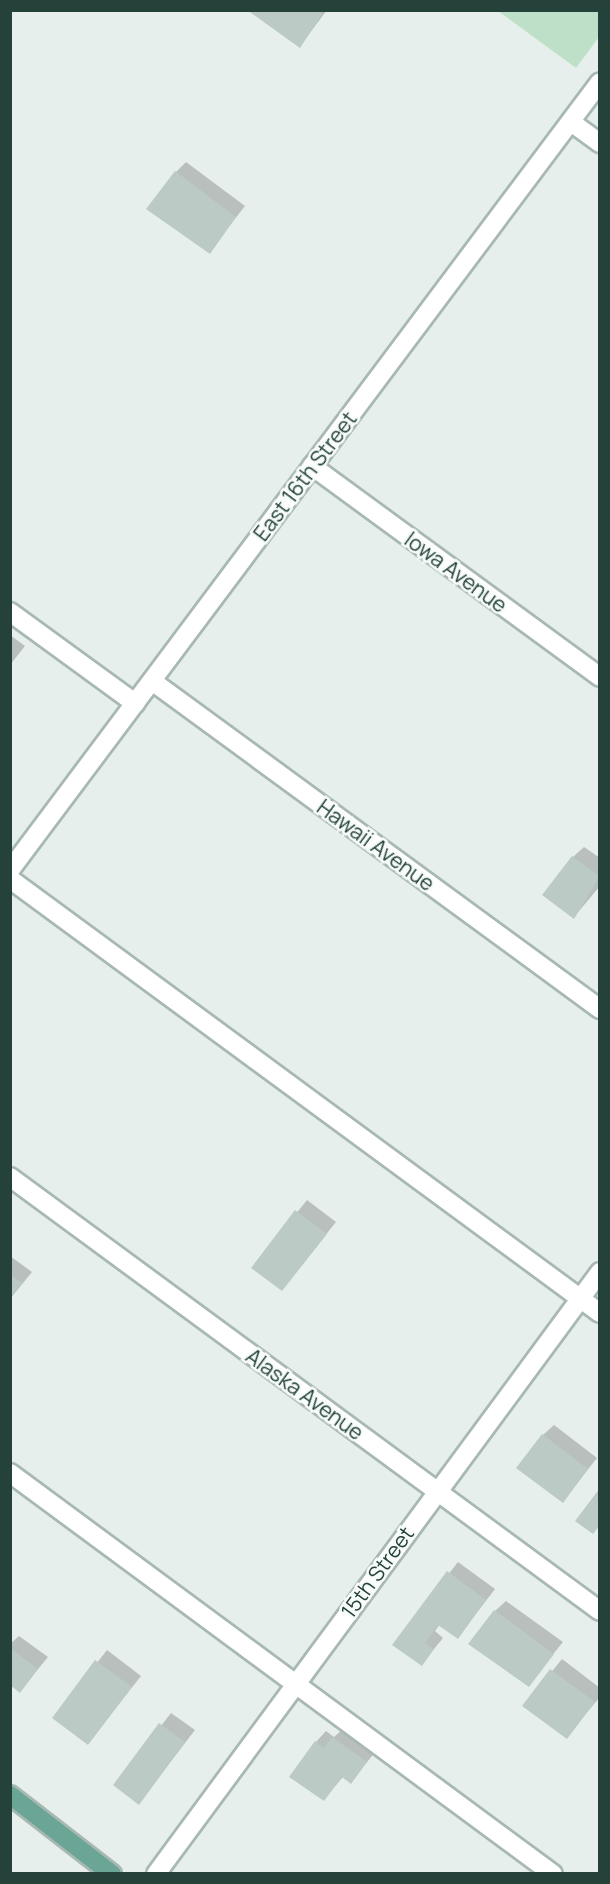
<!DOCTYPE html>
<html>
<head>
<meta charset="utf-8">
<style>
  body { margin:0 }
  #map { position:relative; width:610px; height:1884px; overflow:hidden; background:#e6efeb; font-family:Manrope,sans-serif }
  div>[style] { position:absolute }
  .green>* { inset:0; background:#bfe0c8 }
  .shadow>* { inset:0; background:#0003 }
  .building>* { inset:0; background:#bbcac4 }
  .roads { filter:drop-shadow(2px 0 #a8b8b2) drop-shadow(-2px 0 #a8b8b2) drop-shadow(0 2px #a8b8b2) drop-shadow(0 -2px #a8b8b2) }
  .minor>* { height:18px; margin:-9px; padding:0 9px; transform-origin:9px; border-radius:9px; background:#fff }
  .major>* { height:18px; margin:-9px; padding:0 9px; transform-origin:9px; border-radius:9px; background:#6aa596 }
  span { translate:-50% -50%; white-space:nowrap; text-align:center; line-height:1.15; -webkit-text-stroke:5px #f7fbf9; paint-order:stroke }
  .street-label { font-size:21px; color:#24423a }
  .frame { position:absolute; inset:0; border:12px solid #24423a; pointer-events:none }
</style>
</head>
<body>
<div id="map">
  <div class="green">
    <div style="clip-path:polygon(498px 11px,599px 11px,599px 37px,576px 68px)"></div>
  </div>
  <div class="shadow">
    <div style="clip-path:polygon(251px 10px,327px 10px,300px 46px)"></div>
    <div style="clip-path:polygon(186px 162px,245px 206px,209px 252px,176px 172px)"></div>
    <div style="clip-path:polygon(10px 635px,25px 646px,10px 665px)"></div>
    <div style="clip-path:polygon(584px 847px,600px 858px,600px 886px,574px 917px,573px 857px)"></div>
    <div style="clip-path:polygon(307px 1200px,336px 1222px,282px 1289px,253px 1268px)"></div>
    <div style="clip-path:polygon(10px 1256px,32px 1272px,10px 1299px)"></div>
    <div style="clip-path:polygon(554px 1425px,597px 1458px,563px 1501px,543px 1435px)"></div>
    <div style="clip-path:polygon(458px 1562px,495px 1589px,458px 1637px,440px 1624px,435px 1631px,443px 1638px,422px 1664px,394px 1644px)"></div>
    <div style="clip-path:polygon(506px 1601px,563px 1642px,528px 1685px,495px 1611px)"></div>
    <div style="clip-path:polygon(19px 1636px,48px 1657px,20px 1691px,10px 1683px,10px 1644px)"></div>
    <div style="clip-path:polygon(107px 1650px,141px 1676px,88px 1743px,54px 1718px)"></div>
    <div style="clip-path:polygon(562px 1659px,600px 1688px,600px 1697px,566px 1737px,524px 1706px)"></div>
    <div style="clip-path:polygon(171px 1713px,195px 1730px,139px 1803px,115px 1785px)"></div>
    <div style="clip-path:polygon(344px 1728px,376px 1751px,351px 1782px,343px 1777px,324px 1799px,316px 1742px,326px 1731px,334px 1737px)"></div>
  </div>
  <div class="building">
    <div style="clip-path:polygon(247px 10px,316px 10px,322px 14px,300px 48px)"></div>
    <div style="clip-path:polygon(175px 171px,236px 217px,210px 254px,146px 209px)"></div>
    <div style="clip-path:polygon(572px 856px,600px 876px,574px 919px,542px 895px)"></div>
    <div style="clip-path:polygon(295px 1210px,327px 1234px,282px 1291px,251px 1268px)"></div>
    <div style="clip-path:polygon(10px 1274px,22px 1283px,10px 1298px)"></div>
    <div style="clip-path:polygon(542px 1434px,588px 1469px,563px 1503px,516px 1468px)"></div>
    <div style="clip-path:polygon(600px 1488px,600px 1525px,593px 1534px,575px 1521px)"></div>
    <div style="clip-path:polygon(447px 1571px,486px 1600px,458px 1639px,438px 1625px,425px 1643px,434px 1649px,422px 1666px,392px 1645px)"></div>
    <div style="clip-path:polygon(494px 1610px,554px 1654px,529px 1687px,468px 1644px)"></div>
    <div style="clip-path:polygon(10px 1648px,38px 1669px,20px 1693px,10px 1685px)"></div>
    <div style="clip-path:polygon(95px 1660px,132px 1687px,88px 1745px,52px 1718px)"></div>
    <div style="clip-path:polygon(550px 1669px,595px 1702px,567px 1739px,522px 1706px)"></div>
    <div style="clip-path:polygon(159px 1723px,185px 1742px,139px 1805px,113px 1785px)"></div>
    <div style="clip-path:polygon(332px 1737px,367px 1762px,351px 1784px,342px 1777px,324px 1801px,289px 1777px,315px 1741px,324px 1748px)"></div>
  </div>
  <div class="roads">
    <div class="minor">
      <div style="left:571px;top:122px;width:36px;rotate:36deg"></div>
      <div style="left:312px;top:466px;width:357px;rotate:36.2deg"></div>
      <div style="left:10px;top:612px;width:155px;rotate:36.1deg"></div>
      <div style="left:152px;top:681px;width:555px;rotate:36.21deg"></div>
      <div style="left:10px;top:870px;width:984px;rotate:-53.18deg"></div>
      <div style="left:10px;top:879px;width:732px;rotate:36.34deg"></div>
      <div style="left:10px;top:1177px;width:732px;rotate:36.34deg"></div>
      <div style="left:10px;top:1473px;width:675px;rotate:36.45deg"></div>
      <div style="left:156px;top:1874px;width:748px;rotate:-53.59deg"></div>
    </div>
    <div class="major">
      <div style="left:10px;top:1795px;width:129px;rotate:37.8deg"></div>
    </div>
  </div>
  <div class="street-label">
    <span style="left:305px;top:476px;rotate:-53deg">East 16th Street</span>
    <span style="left:456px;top:572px;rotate:36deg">Iowa Avenue</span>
    <span style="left:376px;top:845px;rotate:36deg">Hawaii Avenue</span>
    <span style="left:305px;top:1394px;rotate:36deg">Alaska Avenue</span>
    <span style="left:377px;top:1572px;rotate:-54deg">15th Street</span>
  </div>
  <div class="frame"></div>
</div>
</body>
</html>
